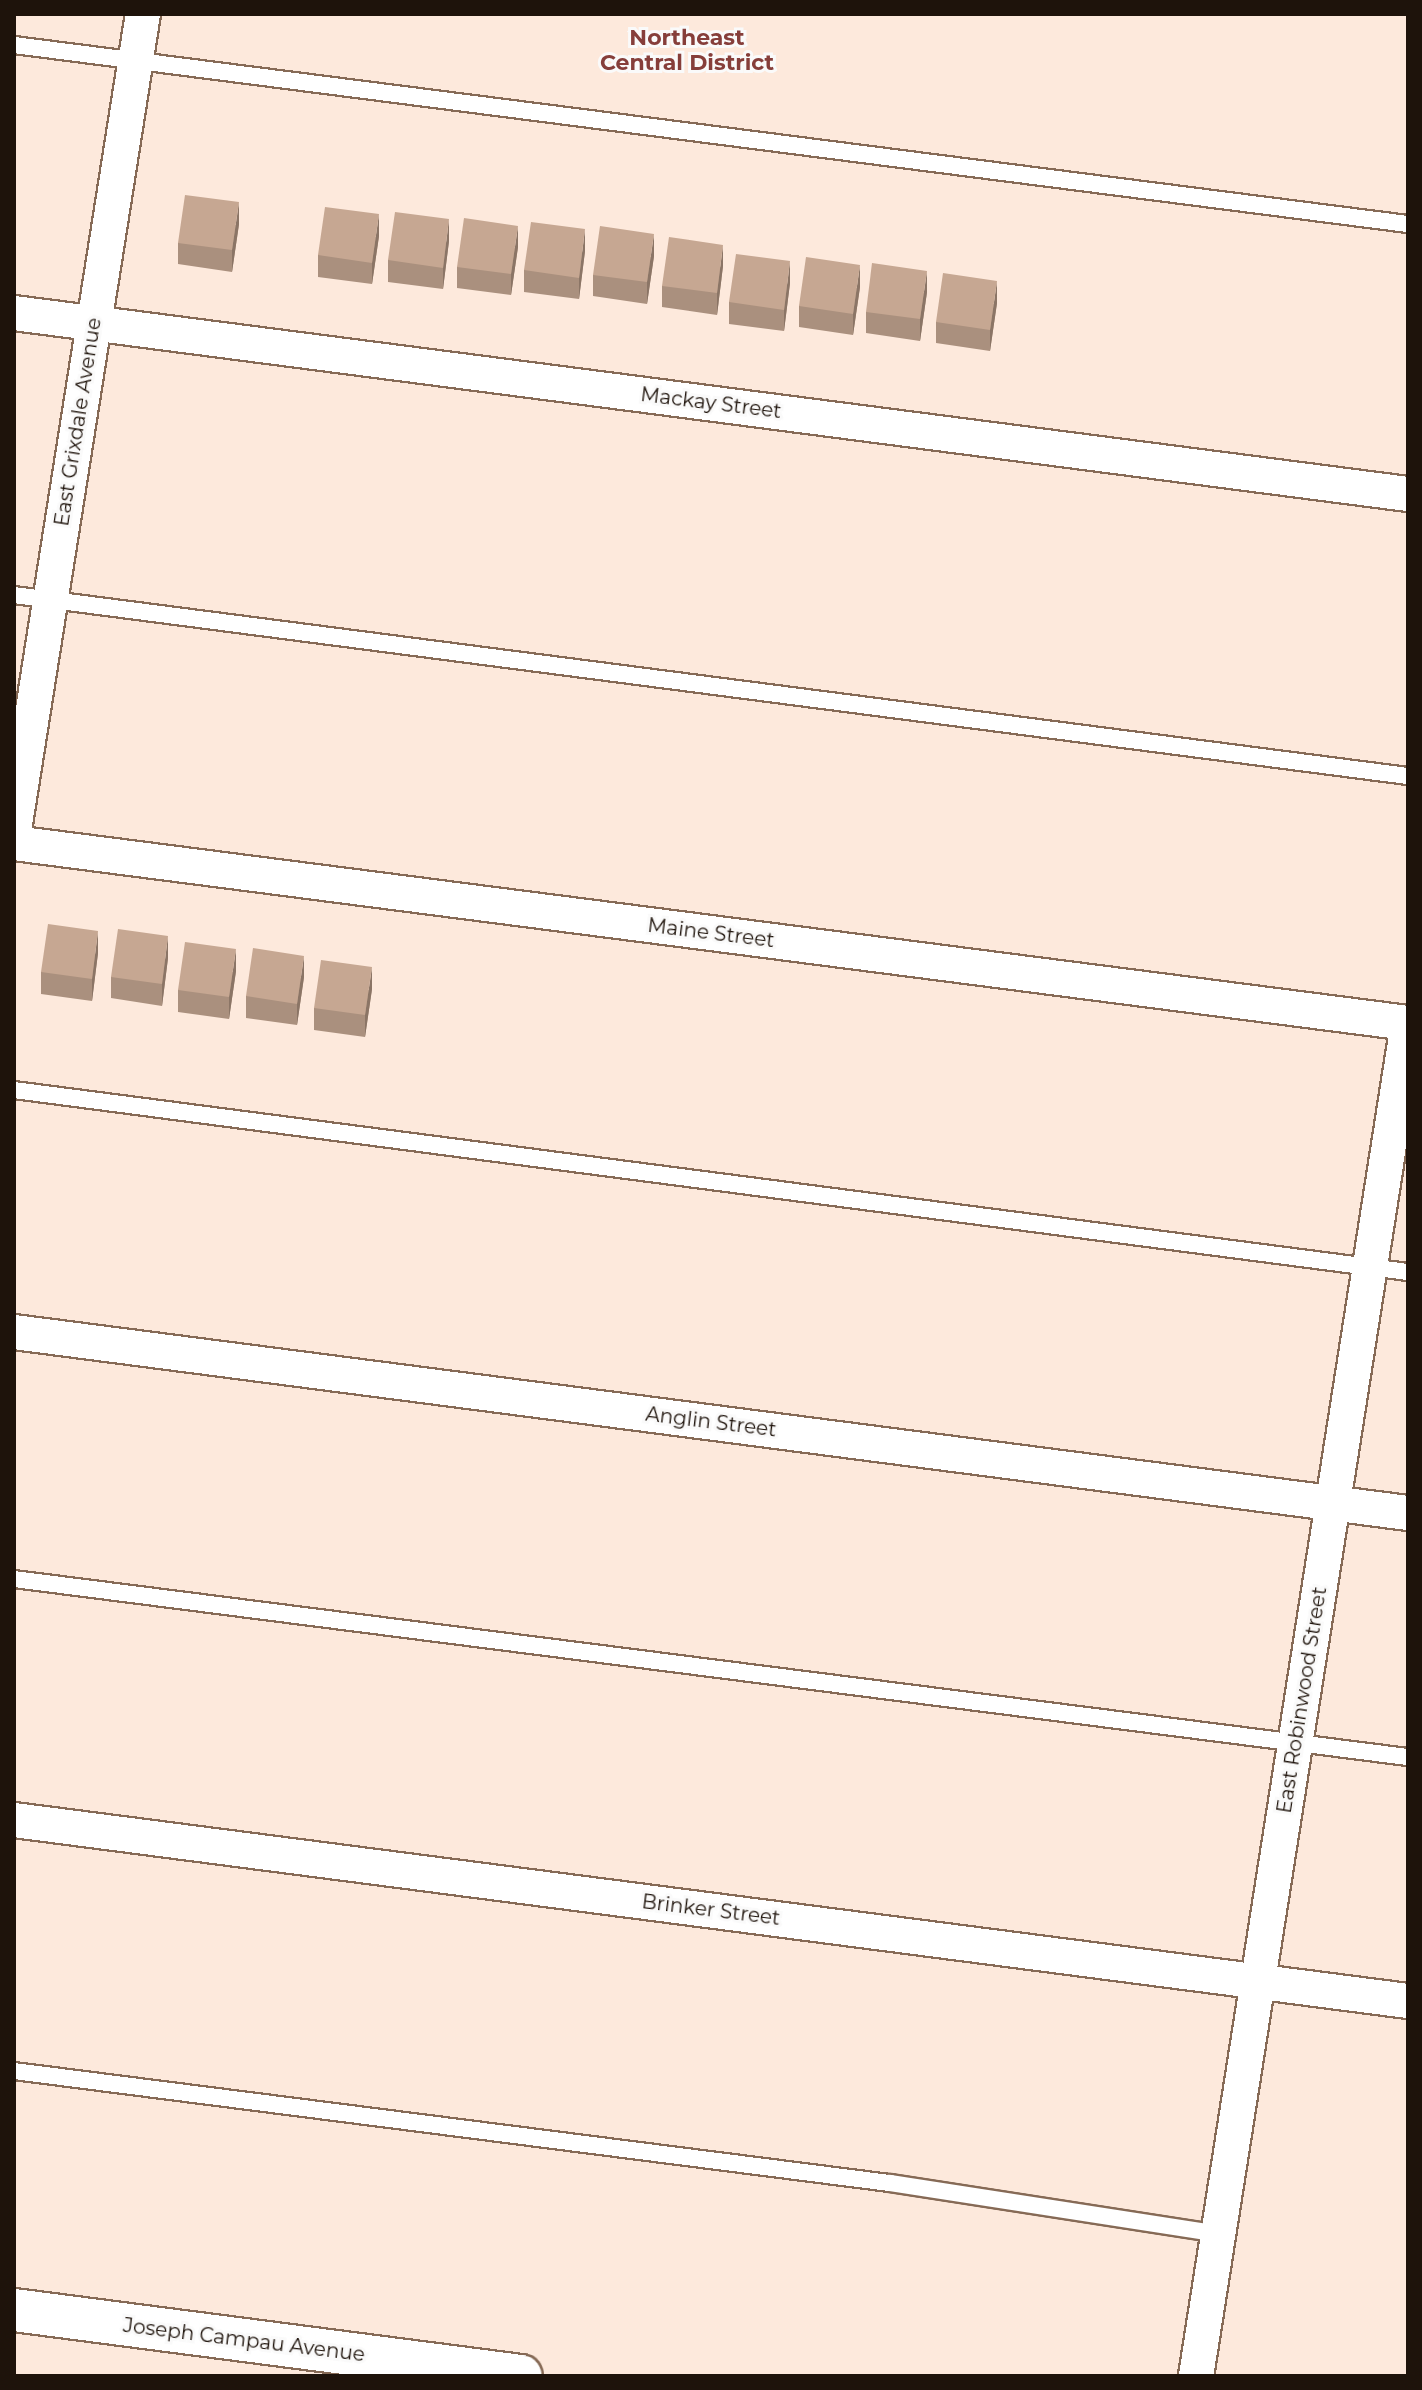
<!DOCTYPE html>
<html>
<head>
<meta charset="utf-8">
<style>
  body { margin:0 }
  #map { position:relative; width:1422px; height:2390px; overflow:hidden; background:#fde9dc; font-family:Montserrat,sans-serif }
  div>[style] { position:absolute }
  .roads { filter:drop-shadow(2px 0 #866a56) drop-shadow(-2px 0 #866a56) drop-shadow(0 2px #866a56) drop-shadow(0 -2px #866a56) }
  .service>* { height:16px; margin:-8px; padding:0 8px; transform-origin:8px; border-radius:8px; background:#fff }
  .minor>* { height:34px; margin:-17px; padding:0 17px; transform-origin:17px; border-radius:17px; background:#fff }
  .tertiary>* { height:42px; margin:-21px; padding:0 21px; transform-origin:21px; border-radius:21px; background:#fff }
  .wall>* { inset:0; background:#aa907e }
  .shaded-wall>* { inset:0; background:#8b7566 }
  .building>* { inset:0; background:#c6a792 }
  span { translate:-50% -50%; white-space:nowrap; text-align:center; line-height:1.15; -webkit-text-stroke:6px #fafafa; paint-order:stroke }
  .street-label { font-size:20px; color:#1e130b }
  .neighbourhood-label { font-size:22px; color:#863e3a; font-weight:700 }
  .frame { position:absolute; inset:0; border:16px solid #1e130b; pointer-events:none }
</style>
</head>
<body>
<div id="map">
  <div class="roads">
    <div class="service">
      <div style="left:14px;top:45px;width:1405px;rotate:7.32deg"></div>
      <div style="left:14px;top:595px;width:1406px;rotate:7.4deg"></div>
      <div style="left:14px;top:1090px;width:1406px;rotate:7.44deg"></div>
      <div style="left:14px;top:1579px;width:1405px;rotate:7.28deg"></div>
      <div style="left:14px;top:2071px;width:883px;rotate:7.29deg"></div>
      <div style="left:890px;top:2183px;width:332px;rotate:8.8deg"></div>
    </div>
    <div class="minor">
      <div style="left:14px;top:313px;width:1406px;rotate:7.4deg"></div>
      <div style="left:14px;top:830px;width:826px;rotate:-81.02deg"></div>
      <div style="left:14px;top:843px;width:1406px;rotate:7.36deg"></div>
      <div style="left:14px;top:1332px;width:1406px;rotate:7.4deg"></div>
      <div style="left:14px;top:1820px;width:1406px;rotate:7.4deg"></div>
      <div style="left:1196px;top:2376px;width:1369px;rotate:-81.09deg"></div>
    </div>
    <div class="tertiary">
      <div style="left:14px;top:2310px;width:511px;rotate:7.42deg"></div>
    </div>
  </div>
  <div class="wall">
    <div style="clip-path:polygon(239px 224px,232px 272px,178px 264px,178px 243px)"></div>
    <div style="clip-path:polygon(379px 236px,372px 284px,318px 277px,318px 255px)"></div>
    <div style="clip-path:polygon(449px 241px,443px 289px,388px 282px,388px 260px)"></div>
    <div style="clip-path:polygon(518px 247px,511px 295px,457px 288px,457px 267px)"></div>
    <div style="clip-path:polygon(585px 251px,579px 299px,524px 292px,524px 270px)"></div>
    <div style="clip-path:polygon(654px 256px,647px 304px,593px 296px,593px 275px)"></div>
    <div style="clip-path:polygon(723px 266px,717px 315px,662px 307px,662px 286px)"></div>
    <div style="clip-path:polygon(790px 283px,784px 331px,729px 324px,729px 302px)"></div>
    <div style="clip-path:polygon(860px 287px,853px 335px,799px 327px,799px 306px)"></div>
    <div style="clip-path:polygon(927px 292px,920px 341px,866px 333px,866px 312px)"></div>
    <div style="clip-path:polygon(997px 303px,990px 351px,936px 343px,936px 322px)"></div>
    <div style="clip-path:polygon(98px 953px,92px 1001px,41px 994px,41px 972px)"></div>
    <div style="clip-path:polygon(168px 958px,162px 1006px,111px 998px,111px 977px)"></div>
    <div style="clip-path:polygon(236px 971px,229px 1019px,178px 1012px,178px 990px)"></div>
    <div style="clip-path:polygon(304px 977px,297px 1025px,246px 1018px,246px 996px)"></div>
    <div style="clip-path:polygon(372px 989px,365px 1037px,314px 1030px,314px 1008px)"></div>
  </div>
  <div class="shaded-wall">
    <div style="clip-path:polygon(239px 202px,239px 224px,232px 272px,232px 250px)"></div>
    <div style="clip-path:polygon(379px 214px,379px 236px,372px 284px,372px 263px)"></div>
    <div style="clip-path:polygon(449px 219px,449px 241px,443px 289px,443px 268px)"></div>
    <div style="clip-path:polygon(518px 226px,518px 247px,511px 295px,511px 274px)"></div>
    <div style="clip-path:polygon(585px 229px,585px 251px,579px 299px,579px 278px)"></div>
    <div style="clip-path:polygon(654px 234px,654px 256px,647px 304px,647px 282px)"></div>
    <div style="clip-path:polygon(723px 245px,723px 266px,717px 315px,717px 293px)"></div>
    <div style="clip-path:polygon(790px 261px,790px 283px,784px 331px,784px 310px)"></div>
    <div style="clip-path:polygon(860px 265px,860px 287px,853px 335px,853px 314px)"></div>
    <div style="clip-path:polygon(927px 271px,927px 292px,920px 341px,920px 319px)"></div>
    <div style="clip-path:polygon(997px 281px,997px 303px,990px 351px,990px 330px)"></div>
    <div style="clip-path:polygon(98px 931px,98px 953px,92px 1001px,92px 979px)"></div>
    <div style="clip-path:polygon(168px 936px,168px 958px,162px 1006px,162px 984px)"></div>
    <div style="clip-path:polygon(236px 949px,236px 971px,229px 1019px,229px 997px)"></div>
    <div style="clip-path:polygon(304px 956px,304px 977px,297px 1025px,297px 1004px)"></div>
    <div style="clip-path:polygon(372px 967px,372px 989px,365px 1037px,365px 1015px)"></div>
  </div>
  <div class="building">
    <div style="clip-path:polygon(185px 195px,239px 202px,232px 250px,178px 243px)"></div>
    <div style="clip-path:polygon(325px 207px,379px 214px,372px 263px,318px 255px)"></div>
    <div style="clip-path:polygon(395px 212px,449px 219px,443px 268px,388px 260px)"></div>
    <div style="clip-path:polygon(464px 218px,518px 226px,511px 274px,457px 267px)"></div>
    <div style="clip-path:polygon(531px 222px,585px 229px,579px 278px,524px 270px)"></div>
    <div style="clip-path:polygon(600px 226px,654px 234px,647px 282px,593px 275px)"></div>
    <div style="clip-path:polygon(669px 237px,723px 245px,717px 293px,662px 286px)"></div>
    <div style="clip-path:polygon(736px 254px,790px 261px,784px 310px,729px 302px)"></div>
    <div style="clip-path:polygon(806px 257px,860px 265px,853px 314px,799px 306px)"></div>
    <div style="clip-path:polygon(872px 263px,927px 271px,920px 319px,866px 312px)"></div>
    <div style="clip-path:polygon(943px 273px,997px 281px,990px 330px,936px 322px)"></div>
    <div style="clip-path:polygon(48px 924px,98px 931px,92px 979px,41px 972px)"></div>
    <div style="clip-path:polygon(118px 929px,168px 936px,162px 984px,111px 977px)"></div>
    <div style="clip-path:polygon(185px 942px,236px 949px,229px 997px,178px 990px)"></div>
    <div style="clip-path:polygon(253px 948px,304px 956px,297px 1004px,246px 996px)"></div>
    <div style="clip-path:polygon(321px 960px,372px 967px,365px 1015px,314px 1008px)"></div>
  </div>
  <div class="street-label">
    <span style="left:711px;top:403px;rotate:7deg">Mackay Street</span>
    <span style="left:78px;top:422px;rotate:-81deg">East Grixdale Avenue</span>
    <span style="left:711px;top:933px;rotate:7deg">Maine Street</span>
    <span style="left:711px;top:1422px;rotate:7deg">Anglin Street</span>
    <span style="left:1302px;top:1700px;rotate:-81deg">East Robinwood Street</span>
    <span style="left:711px;top:1910px;rotate:7deg">Brinker Street</span>
    <span style="left:244px;top:2340px;rotate:7deg">Joseph Campau Avenue</span>
  </div>
  <div class="neighbourhood-label">
    <span style="left:687px;top:50px">Northeast<br>Central District</span>
  </div>
  <div class="frame"></div>
</div>
</body>
</html>
